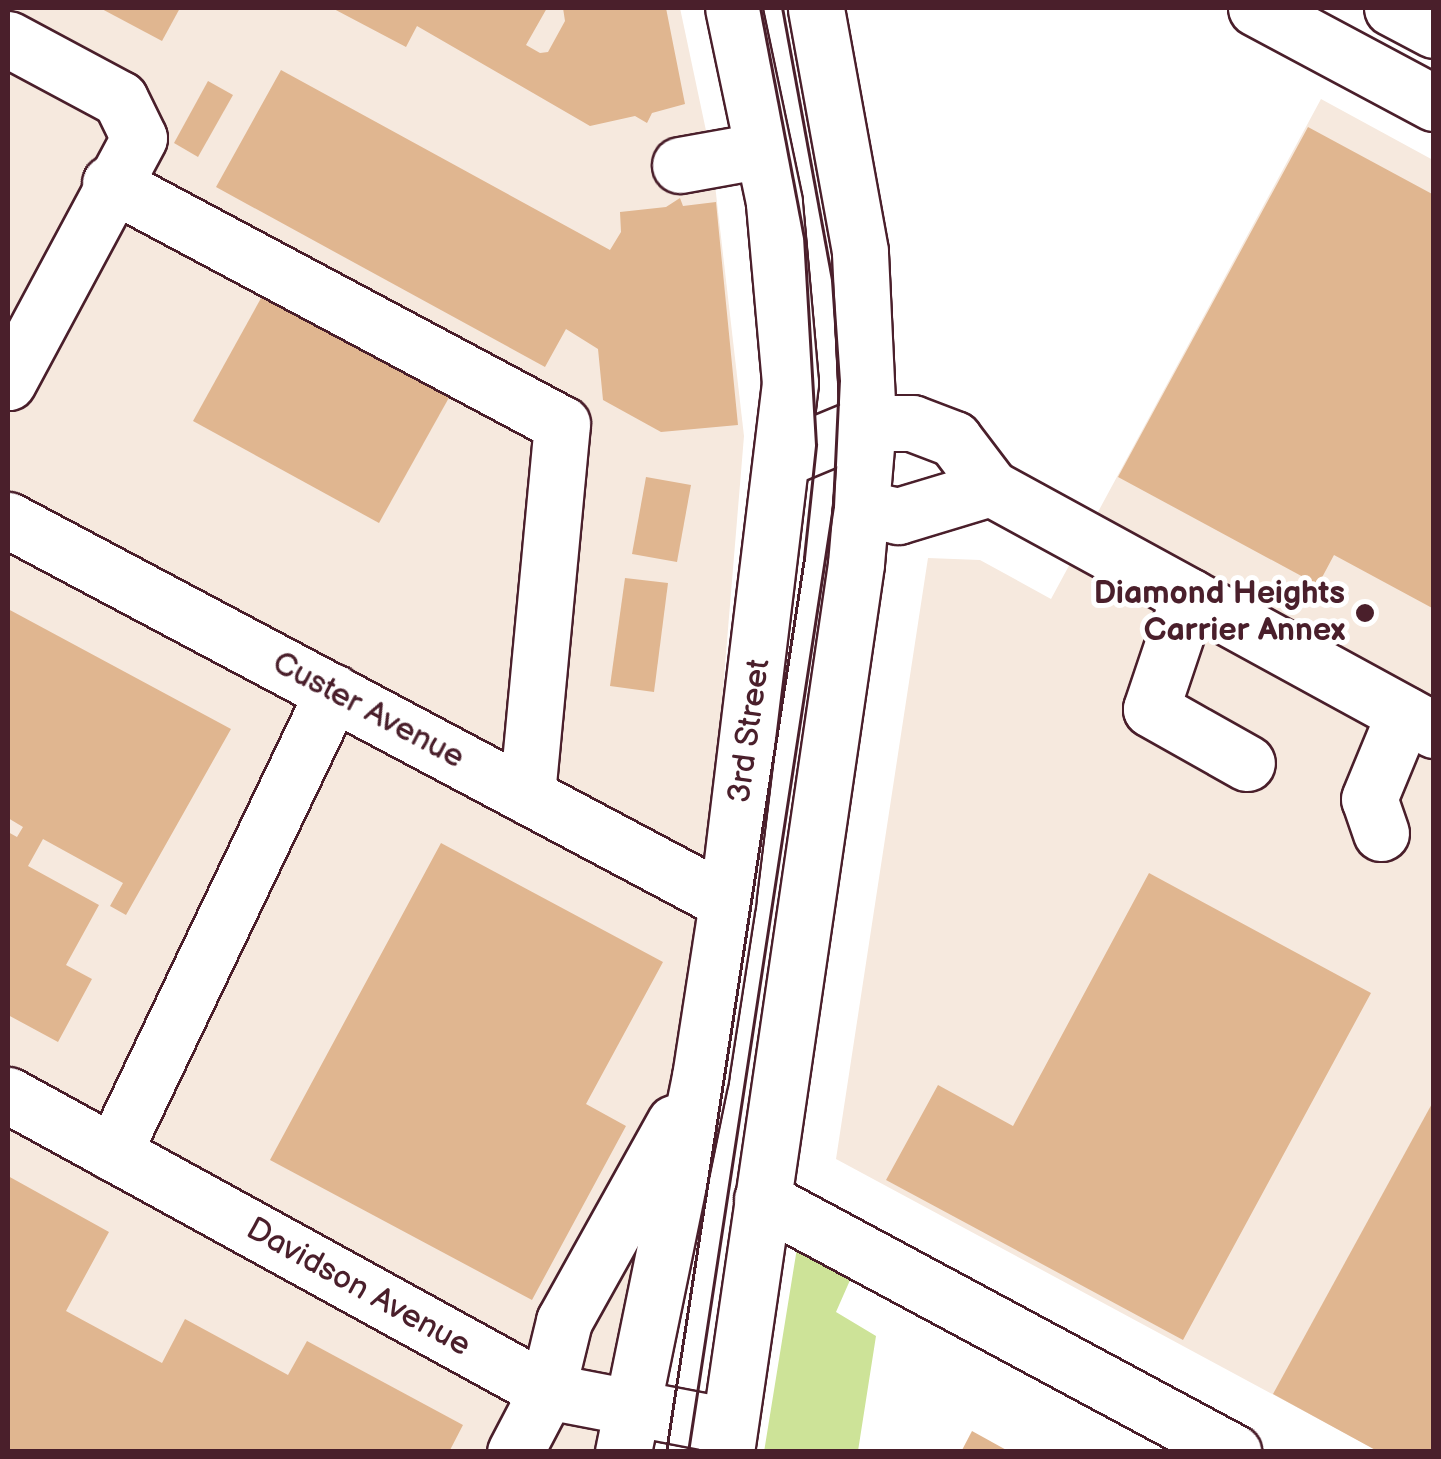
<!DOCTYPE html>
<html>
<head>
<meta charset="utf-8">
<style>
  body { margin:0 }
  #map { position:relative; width:1441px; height:1459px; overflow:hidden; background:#fff; font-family:"Balsamiq Sans",sans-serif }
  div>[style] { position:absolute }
  .built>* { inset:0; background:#f6e9de }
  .green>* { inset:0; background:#cde398 }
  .building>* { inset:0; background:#e0b690 }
  .roads { filter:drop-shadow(2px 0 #4a1f2b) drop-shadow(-2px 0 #4a1f2b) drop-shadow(0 2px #4a1f2b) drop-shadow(0 -2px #4a1f2b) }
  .minor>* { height:55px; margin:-27.5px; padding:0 27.5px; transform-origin:27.5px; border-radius:27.5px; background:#fff }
  .major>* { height:55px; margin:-27.5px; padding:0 27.5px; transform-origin:27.5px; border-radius:27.5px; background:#fff }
  .tram>* { height:2.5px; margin:-1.25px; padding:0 1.25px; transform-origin:1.25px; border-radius:1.25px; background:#4a1f2b }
  .dots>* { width:28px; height:28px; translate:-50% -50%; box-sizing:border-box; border:5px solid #fff; border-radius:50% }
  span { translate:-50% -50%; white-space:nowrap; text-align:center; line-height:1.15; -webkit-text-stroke:10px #fff; paint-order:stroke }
  .poi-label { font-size:32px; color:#4a1f2b; font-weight:700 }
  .right { translate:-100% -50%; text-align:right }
  .street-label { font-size:32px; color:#4a1f2b }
  .frame { position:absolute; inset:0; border:10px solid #4a1f2b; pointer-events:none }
</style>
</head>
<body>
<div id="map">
  <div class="built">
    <div style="clip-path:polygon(8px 8px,680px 8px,712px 159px,744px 436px,712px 822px,621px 1451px,8px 1452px)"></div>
    <div style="clip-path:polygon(1321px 99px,1433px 160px,1433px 1451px,1378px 1451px,836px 1159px,928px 558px,980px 560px,1051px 599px)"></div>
  </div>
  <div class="green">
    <div style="clip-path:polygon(797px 1248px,851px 1278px,836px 1312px,876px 1336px,858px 1451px,764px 1452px)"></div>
  </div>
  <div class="building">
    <div style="clip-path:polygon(100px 8px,180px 8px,162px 41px)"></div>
    <div style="clip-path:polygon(332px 8px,547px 8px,526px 45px,540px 53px,548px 52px,565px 21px,563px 8px,666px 8px,685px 104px,652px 113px,647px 123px,635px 116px,590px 126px,417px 26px,406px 47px)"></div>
    <div style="clip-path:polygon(281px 70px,610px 250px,621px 232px,620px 212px,666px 207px,680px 198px,683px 206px,716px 202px,738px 425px,661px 432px,603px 400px,598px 349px,566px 329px,545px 367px,216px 187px)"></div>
    <div style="clip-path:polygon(208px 81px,233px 95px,198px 157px,174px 143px)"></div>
    <div style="clip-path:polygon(1308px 127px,1434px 195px,1434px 609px,1334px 555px,1318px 585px,1118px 477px)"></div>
    <div style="clip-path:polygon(265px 291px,451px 394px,379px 523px,193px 421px)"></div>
    <div style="clip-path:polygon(646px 477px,691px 485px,677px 562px,632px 554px)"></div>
    <div style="clip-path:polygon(625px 578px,668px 583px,654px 692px,610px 686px)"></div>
    <div style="clip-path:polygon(8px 609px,231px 729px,126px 915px,110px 906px,123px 883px,43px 839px,28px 866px,99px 905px,66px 965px,92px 979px,58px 1042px,8px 1015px,8px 832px,17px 837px,23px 827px,8px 818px)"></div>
    <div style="clip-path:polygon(441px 843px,663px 962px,586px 1104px,626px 1126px,532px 1300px,270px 1160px)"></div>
    <div style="clip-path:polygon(1149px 873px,1371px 993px,1183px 1340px,886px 1180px,938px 1085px,1013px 1126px)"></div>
    <div style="clip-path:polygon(1434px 1100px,1434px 1452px,1379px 1452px,1273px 1394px)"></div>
    <div style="clip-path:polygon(8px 1176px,109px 1232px,66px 1311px,162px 1363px,185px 1319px,288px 1375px,307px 1341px,463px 1425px,449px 1452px,8px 1452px)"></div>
    <div style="clip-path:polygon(972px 1431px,1010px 1452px,961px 1452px)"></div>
  </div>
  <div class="roads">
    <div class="minor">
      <div style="left:8px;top:39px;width:127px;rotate:28.2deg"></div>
      <div style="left:120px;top:99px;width:43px;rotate:64deg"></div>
      <div style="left:139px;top:138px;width:277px;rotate:118.2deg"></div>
      <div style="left:680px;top:165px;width:84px;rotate:-10.2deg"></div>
      <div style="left:110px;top:183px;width:512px;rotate:28.07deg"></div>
      <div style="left:562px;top:424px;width:373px;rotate:95.4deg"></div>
      <div style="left:784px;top:458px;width:91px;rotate:-22.6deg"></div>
      <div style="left:868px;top:423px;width:44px"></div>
      <div style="left:912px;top:423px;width:45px;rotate:20.9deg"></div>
      <div style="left:954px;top:439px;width:61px;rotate:52.9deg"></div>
      <div style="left:991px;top:488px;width:505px;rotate:28.65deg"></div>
      <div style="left:861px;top:508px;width:38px;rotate:12deg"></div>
      <div style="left:898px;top:516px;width:97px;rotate:-16.8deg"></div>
      <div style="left:8px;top:520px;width:814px;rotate:27.98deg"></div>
      <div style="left:1189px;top:596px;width:119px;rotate:108.6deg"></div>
      <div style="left:1151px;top:709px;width:110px;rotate:29.4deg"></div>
      <div style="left:1381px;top:833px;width:36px;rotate:-109deg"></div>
      <div style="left:1369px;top:799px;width:92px;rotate:-67.6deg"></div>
      <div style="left:8px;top:1095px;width:615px;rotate:28.77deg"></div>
      <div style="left:547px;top:1391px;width:184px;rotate:10.9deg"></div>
      <div style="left:113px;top:1153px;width:511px;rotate:-64.49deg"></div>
      <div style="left:762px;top:1199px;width:535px;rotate:28.24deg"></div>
      <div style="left:515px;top:1452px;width:69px;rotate:-62.3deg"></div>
    </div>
    <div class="major">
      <div style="left:1256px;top:8px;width:202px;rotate:28.1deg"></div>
      <div style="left:1392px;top:8px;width:47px;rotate:27.6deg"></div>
      <div style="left:547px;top:1391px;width:72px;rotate:-76.3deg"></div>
      <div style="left:564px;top:1321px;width:227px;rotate:-60.9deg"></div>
      <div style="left:623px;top:1452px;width:383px;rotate:-78.4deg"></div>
      <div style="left:700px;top:1077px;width:177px;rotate:-81.2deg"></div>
      <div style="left:727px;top:902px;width:523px;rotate:-83.08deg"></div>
      <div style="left:790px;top:383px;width:182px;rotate:-95.1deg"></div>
      <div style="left:774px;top:202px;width:198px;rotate:-101.9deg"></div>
      <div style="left:726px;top:1452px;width:897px;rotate:-81.67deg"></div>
      <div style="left:856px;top:564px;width:142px;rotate:-85.1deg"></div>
      <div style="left:868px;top:423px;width:172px;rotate:-92.7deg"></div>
      <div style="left:860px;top:251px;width:247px;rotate:-100.3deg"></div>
    </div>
  </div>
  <div class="tram">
    <div style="left:666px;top:1452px;width:905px;rotate:-81.22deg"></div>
    <div style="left:804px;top:558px;width:114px;rotate:-83.9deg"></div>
    <div style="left:816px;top:445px;width:207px;rotate:-93.3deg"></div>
    <div style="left:804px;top:238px;width:234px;rotate:-100.8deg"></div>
    <div style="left:688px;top:1452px;width:956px;rotate:-81.28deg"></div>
    <div style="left:833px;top:507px;width:126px;rotate:-87.3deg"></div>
    <div style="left:839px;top:381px;width:101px;rotate:-94deg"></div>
    <div style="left:832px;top:280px;width:277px;rotate:-100.4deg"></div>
  </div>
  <div class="dots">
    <div style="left:1365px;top:613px;background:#4a1f2b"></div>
  </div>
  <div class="poi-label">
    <span class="right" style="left:1345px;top:613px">Diamond Heights<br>Carrier Annex</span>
  </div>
  <div class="street-label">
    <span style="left:368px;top:711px;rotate:28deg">Custer Avenue</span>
    <span style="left:750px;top:731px;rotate:-82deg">3rd Street</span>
    <span style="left:358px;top:1288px;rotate:29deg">Davidson Avenue</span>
  </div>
  <div class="frame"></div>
</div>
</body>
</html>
